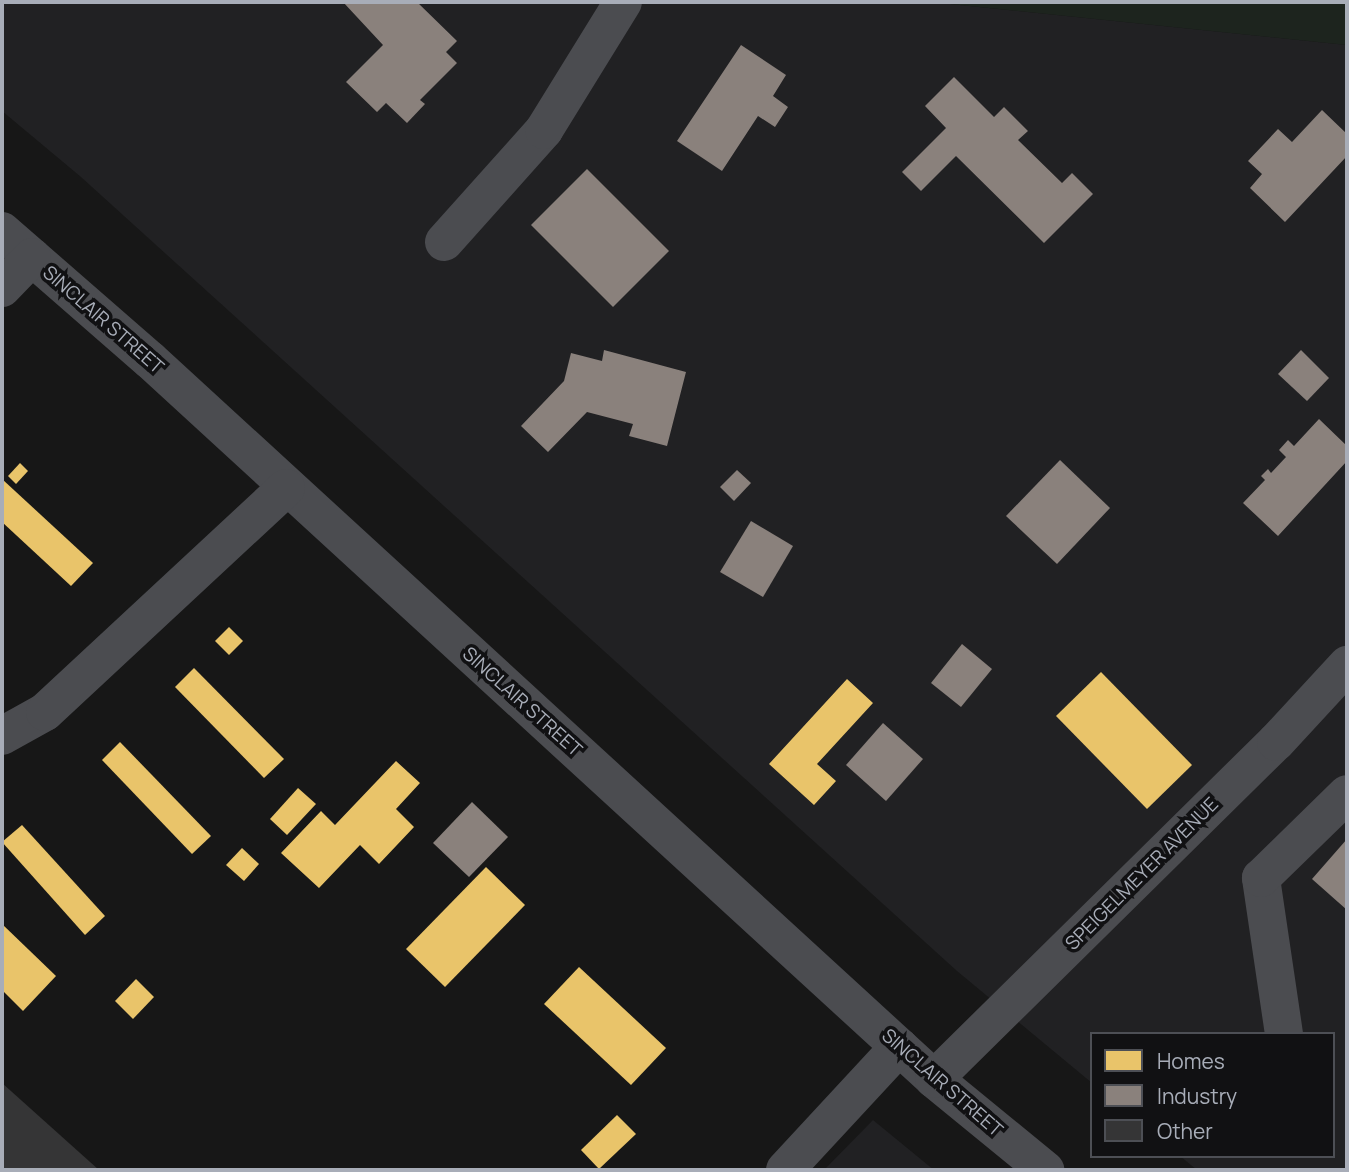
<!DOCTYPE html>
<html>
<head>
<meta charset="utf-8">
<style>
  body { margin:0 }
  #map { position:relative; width:1349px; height:1172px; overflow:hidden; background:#171717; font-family:Manrope,sans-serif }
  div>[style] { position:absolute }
  .built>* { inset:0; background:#212123 }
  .green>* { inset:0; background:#1d241e }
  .homes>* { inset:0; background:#e9c46a }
  .industry>* { inset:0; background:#8a817c }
  .building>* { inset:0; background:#353536 }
  .minor>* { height:38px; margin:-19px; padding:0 19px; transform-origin:19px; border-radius:19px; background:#4b4c50 }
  span { translate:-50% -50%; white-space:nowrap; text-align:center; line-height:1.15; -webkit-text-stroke:7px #111113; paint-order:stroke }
  .street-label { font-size:19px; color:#a8adb8 }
  .frame { position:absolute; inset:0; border:4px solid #a8adb8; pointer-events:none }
  .legend { position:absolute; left:1090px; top:1032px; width:245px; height:126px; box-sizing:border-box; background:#111113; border:2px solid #4d4f55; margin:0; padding:9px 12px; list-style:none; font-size:21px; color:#a8adb8 }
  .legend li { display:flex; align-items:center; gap:14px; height:35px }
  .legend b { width:35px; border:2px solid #4d4f55 }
</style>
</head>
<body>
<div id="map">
  <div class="built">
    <div style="clip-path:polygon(2px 2px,931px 2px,1347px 45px,1347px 1170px,1197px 1170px,1180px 1156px,1333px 1156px,1333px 1034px,1092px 1034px,1092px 1083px,957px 971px,81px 177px,2px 111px)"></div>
    <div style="clip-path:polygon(873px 1120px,934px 1170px,824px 1170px)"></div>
  </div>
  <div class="green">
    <div style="clip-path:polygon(931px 2px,1347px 2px,1347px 45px)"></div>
  </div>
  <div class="homes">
    <div style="clip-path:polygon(20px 463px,28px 471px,16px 484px,8px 476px)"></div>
    <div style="clip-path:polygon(2px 479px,93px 563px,71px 586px,2px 522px)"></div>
    <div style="clip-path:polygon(229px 627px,243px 641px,229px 655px,215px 641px)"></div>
    <div style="clip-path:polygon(194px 668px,284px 759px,264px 778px,175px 687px)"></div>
    <div style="clip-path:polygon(1101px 672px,1192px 765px,1147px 809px,1056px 716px)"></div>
    <div style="clip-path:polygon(847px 679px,873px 703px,817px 764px,836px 781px,814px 805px,769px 764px)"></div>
    <div style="clip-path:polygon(120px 742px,211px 836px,192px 854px,102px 760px)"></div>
    <div style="clip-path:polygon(396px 761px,420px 783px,396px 809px,414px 827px,379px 864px,360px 845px,319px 888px,281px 853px,321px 811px,335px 825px)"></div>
    <div style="clip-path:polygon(298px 788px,316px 804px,287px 835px,270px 819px)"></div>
    <div style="clip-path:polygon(22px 825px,105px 916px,85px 935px,2px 842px)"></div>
    <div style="clip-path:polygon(242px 848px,259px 864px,244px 881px,226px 865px)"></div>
    <div style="clip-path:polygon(486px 867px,525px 905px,445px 987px,406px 949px)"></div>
    <div style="clip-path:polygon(2px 924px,56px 976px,23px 1011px,2px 990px)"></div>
    <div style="clip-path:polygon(579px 967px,666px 1048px,631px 1085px,544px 1004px)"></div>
    <div style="clip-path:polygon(136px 979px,154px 997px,133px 1019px,115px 1001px)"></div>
    <div style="clip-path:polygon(617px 1115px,636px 1134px,599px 1169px,581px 1150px)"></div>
  </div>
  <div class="industry">
    <div style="clip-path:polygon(343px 2px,417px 2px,457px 41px,446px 52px,457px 63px,420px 100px,425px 104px,407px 123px,386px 103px,377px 112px,346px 82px,383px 45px)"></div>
    <div style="clip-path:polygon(741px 45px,786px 75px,773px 96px,788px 107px,775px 127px,758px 116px,722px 171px,677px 141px)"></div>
    <div style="clip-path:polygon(954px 77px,994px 117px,1004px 107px,1028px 131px,1018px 140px,1062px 183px,1072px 173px,1093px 194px,1044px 243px,956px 156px,921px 191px,902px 172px,946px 128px,925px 106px)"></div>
    <div style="clip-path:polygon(1322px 110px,1347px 134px,1347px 156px,1285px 222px,1250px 188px,1262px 174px,1248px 161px,1278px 129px,1292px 142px)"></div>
    <div style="clip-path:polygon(587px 169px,669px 251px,613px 307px,531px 225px)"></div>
    <div style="clip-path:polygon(604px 350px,686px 372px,667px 446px,629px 436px,633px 424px,587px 412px,548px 452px,521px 426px,564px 381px,571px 353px,602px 361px)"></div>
    <div style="clip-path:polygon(1301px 350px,1329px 378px,1307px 401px,1278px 374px)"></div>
    <div style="clip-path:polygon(1319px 419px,1347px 446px,1347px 461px,1278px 536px,1243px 503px,1265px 480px,1261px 476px,1268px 469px,1271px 473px,1286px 457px,1279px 450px,1288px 440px,1294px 446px)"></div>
    <div style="clip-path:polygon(1060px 460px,1110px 508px,1057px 564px,1006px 516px)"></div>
    <div style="clip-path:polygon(737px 470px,751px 483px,734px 501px,720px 487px)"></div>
    <div style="clip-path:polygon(751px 521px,793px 546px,763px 597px,720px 572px)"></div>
    <div style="clip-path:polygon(962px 644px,992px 669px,961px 707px,931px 683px)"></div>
    <div style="clip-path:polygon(883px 723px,923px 759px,886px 801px,846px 765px)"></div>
    <div style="clip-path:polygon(472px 802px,508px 837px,469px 877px,433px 843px)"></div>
    <div style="clip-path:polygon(1347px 839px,1347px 910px,1312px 879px)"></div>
  </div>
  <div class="building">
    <div style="clip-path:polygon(2px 1083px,99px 1170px,2px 1170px)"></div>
  </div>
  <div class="minor">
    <div style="left:2px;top:231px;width:196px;rotate:41.1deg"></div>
    <div style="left:150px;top:360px;width:1064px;rotate:42.52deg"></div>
    <div style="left:934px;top:1079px;width:144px;rotate:39.3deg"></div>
    <div style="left:444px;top:242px;width:150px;rotate:-48.2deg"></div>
    <div style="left:544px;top:130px;width:150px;rotate:-58.3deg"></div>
    <div style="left:2px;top:288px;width:43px;rotate:-45.9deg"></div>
    <div style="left:2px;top:736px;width:49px;rotate:-29.2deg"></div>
    <div style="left:45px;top:712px;width:329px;rotate:-42.9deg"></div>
    <div style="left:1284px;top:1034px;width:158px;rotate:-98.4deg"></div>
    <div style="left:1261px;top:878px;width:120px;rotate:-44.3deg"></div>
    <div style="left:934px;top:1079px;width:480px;rotate:-44.6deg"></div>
    <div style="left:1276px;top:742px;width:105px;rotate:-47.3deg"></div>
    <div style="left:785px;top:1170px;width:168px;rotate:-47.2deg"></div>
  </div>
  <div class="street-label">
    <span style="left:103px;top:320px;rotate:41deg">SINCLAIR STREET</span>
    <span style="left:522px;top:702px;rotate:42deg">SINCLAIR STREET</span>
    <span style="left:1142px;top:874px;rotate:-45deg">SPEIGELMEYER AVENUE</span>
    <span style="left:942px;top:1083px;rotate:41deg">SINCLAIR STREET</span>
  </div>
  <div class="frame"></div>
  <ul class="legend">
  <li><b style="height:19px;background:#e9c46a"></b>Homes</li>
  <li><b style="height:19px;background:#8a817c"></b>Industry</li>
  <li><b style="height:19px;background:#353536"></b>Other</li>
  </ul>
</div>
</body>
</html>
